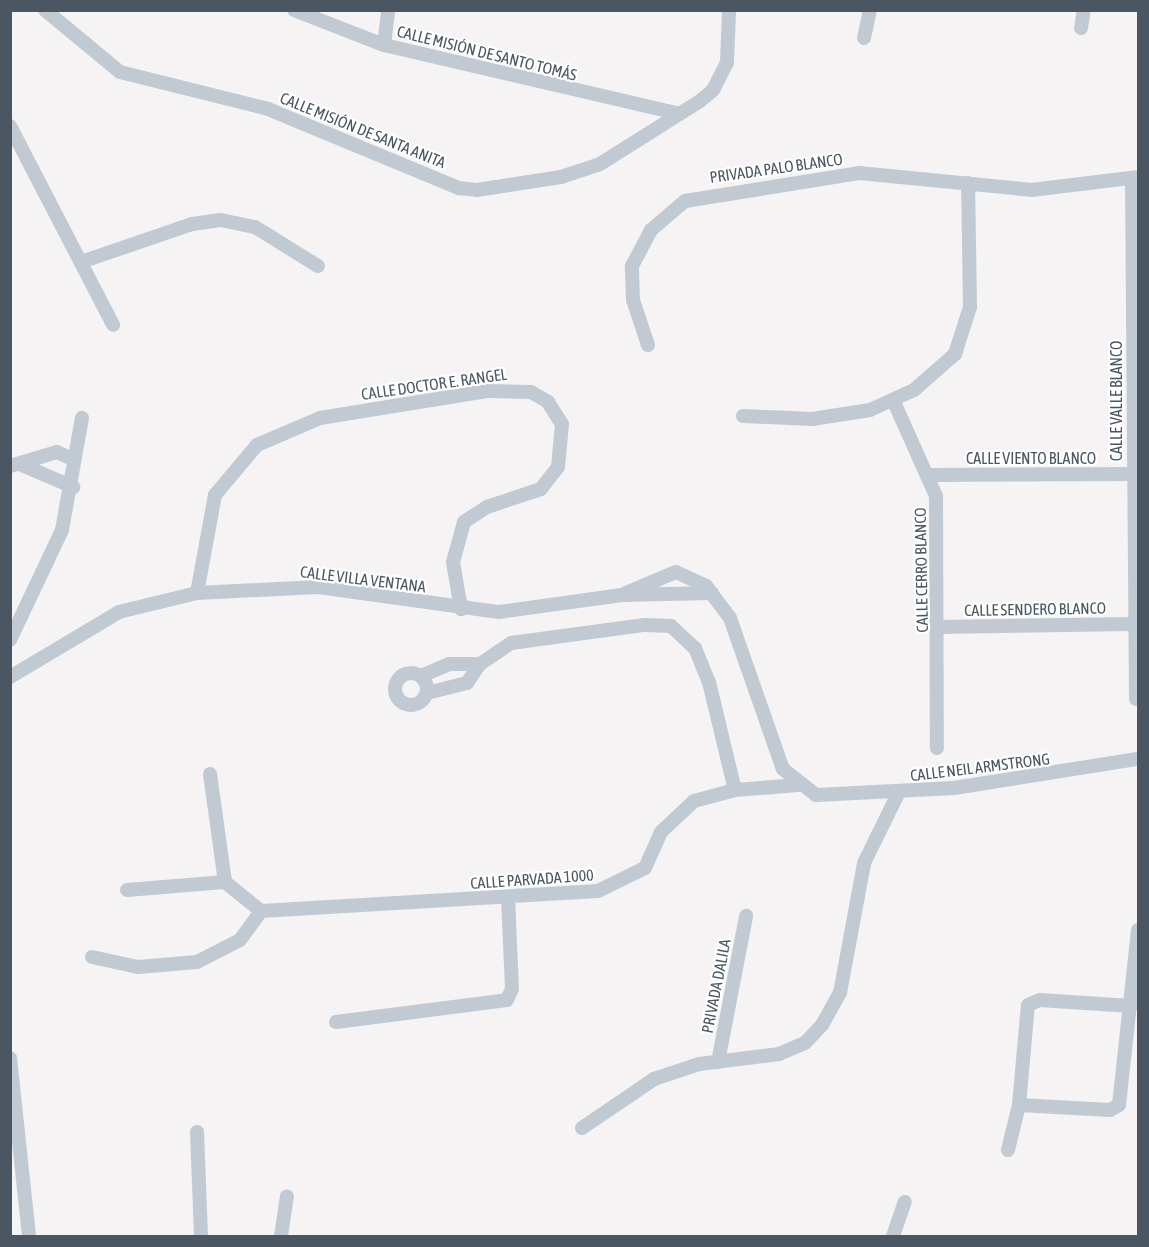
<!DOCTYPE html>
<html>
<head>
<meta charset="utf-8">
<style>
  body { margin:0 }
  #map { position:relative; width:1149px; height:1247px; overflow:hidden; background:#f5f3f3; font-family:"Asap Condensed",sans-serif }
  div>[style] { position:absolute }
  .minor>* { height:14px; margin:-7px; padding:0 7px; transform-origin:7px; border-radius:7px; background:#c1cad2 }
  .minor>.ring { margin:-7px; padding:0; box-sizing:content-box; background:none; border:14px solid #c1cad2; border-radius:50% }
  span { translate:-50% -50%; white-space:nowrap; text-align:center; line-height:1.15; -webkit-text-stroke:4.5px #fff; paint-order:stroke }
  .street-label { font-size:16px; color:#4a5661 }
  .frame { position:absolute; inset:0; border:12px solid #4a5661; pointer-events:none }
</style>
</head>
<body>
<div id="map">
  <div class="minor">
    <div style="left:45px;top:10px;width:97px;rotate:39.6deg"></div>
    <div style="left:120px;top:72px;width:153px;rotate:14deg"></div>
    <div style="left:268px;top:109px;width:207px;rotate:22.5deg"></div>
    <div style="left:459px;top:188px;width:18px;rotate:6deg"></div>
    <div style="left:477px;top:190px;width:85px;rotate:-8.8deg"></div>
    <div style="left:561px;top:177px;width:41px;rotate:-18.4deg"></div>
    <div style="left:600px;top:164px;width:118px;rotate:-32.2deg"></div>
    <div style="left:700px;top:101px;width:17px;rotate:-40deg"></div>
    <div style="left:713px;top:90px;width:30px;rotate:-63deg"></div>
    <div style="left:727px;top:63px;width:53px;rotate:-87.8deg"></div>
    <div style="left:294px;top:10px;width:97px;rotate:21.3deg"></div>
    <div style="left:384px;top:45px;width:300px;rotate:13.1deg"></div>
    <div style="left:1081px;top:28px;width:18px;rotate:-81deg"></div>
    <div style="left:864px;top:38px;width:29px;rotate:-78deg"></div>
    <div style="left:384px;top:45px;width:35px;rotate:-83deg"></div>
    <div style="left:10px;top:126px;width:224px;rotate:62.6deg"></div>
    <div style="left:1132px;top:178px;width:521px;rotate:89.56deg"></div>
    <div style="left:81px;top:262px;width:117px;rotate:-18.9deg"></div>
    <div style="left:192px;top:224px;width:29px;rotate:-8deg"></div>
    <div style="left:221px;top:220px;width:35px;rotate:12deg"></div>
    <div style="left:255px;top:227px;width:74px;rotate:31.8deg"></div>
    <div style="left:648px;top:345px;width:47px;rotate:-108.4deg"></div>
    <div style="left:633px;top:300px;width:34px;rotate:-92deg"></div>
    <div style="left:632px;top:266px;width:41px;rotate:-62.2deg"></div>
    <div style="left:651px;top:230px;width:45px;rotate:-40.5deg"></div>
    <div style="left:685px;top:201px;width:176px;rotate:-9.1deg"></div>
    <div style="left:859px;top:173px;width:173px;rotate:5.6deg"></div>
    <div style="left:1031px;top:190px;width:108px;rotate:-6.9deg"></div>
    <div style="left:894px;top:402px;width:103px;rotate:65.9deg"></div>
    <div style="left:936px;top:496px;width:252px;rotate:89.8deg"></div>
    <div style="left:743px;top:416px;width:69px;rotate:2.5deg"></div>
    <div style="left:812px;top:419px;width:59px;rotate:-8.8deg"></div>
    <div style="left:870px;top:410px;width:48px;rotate:-24.4deg"></div>
    <div style="left:914px;top:390px;width:55px;rotate:-41.3deg"></div>
    <div style="left:955px;top:354px;width:49px;rotate:-72.3deg"></div>
    <div style="left:970px;top:307px;width:124px;rotate:-90.9deg"></div>
    <div style="left:22px;top:465px;width:56px;rotate:23.3deg"></div>
    <div style="left:10px;top:466px;width:49px;rotate:-16.6deg"></div>
    <div style="left:57px;top:452px;width:19px;rotate:25deg"></div>
    <div style="left:930px;top:475px;width:202px;rotate:-0.3deg"></div>
    <div style="left:197px;top:593px;width:100px;rotate:-79.6deg"></div>
    <div style="left:215px;top:495px;width:65px;rotate:-50deg"></div>
    <div style="left:257px;top:445px;width:69px;rotate:-23.2deg"></div>
    <div style="left:320px;top:418px;width:169px;rotate:-9.2deg"></div>
    <div style="left:487px;top:391px;width:44px;rotate:1.3deg"></div>
    <div style="left:531px;top:392px;width:20px;rotate:30deg"></div>
    <div style="left:548px;top:402px;width:26px;rotate:58deg"></div>
    <div style="left:562px;top:424px;width:43px;rotate:95.3deg"></div>
    <div style="left:558px;top:467px;width:28px;rotate:128deg"></div>
    <div style="left:541px;top:489px;width:57px;rotate:161.6deg"></div>
    <div style="left:487px;top:507px;width:27px;rotate:147deg"></div>
    <div style="left:464px;top:522px;width:41px;rotate:105.4deg"></div>
    <div style="left:453px;top:562px;width:48px;rotate:80.3deg"></div>
    <div style="left:626px;top:593px;width:54px;rotate:-22.8deg"></div>
    <div style="left:676px;top:572px;width:33px;rotate:25deg"></div>
    <div style="left:706px;top:586px;width:40px;rotate:53deg"></div>
    <div style="left:730px;top:618px;width:160px;rotate:70.7deg"></div>
    <div style="left:783px;top:769px;width:42px;rotate:38.2deg"></div>
    <div style="left:816px;top:795px;width:138px;rotate:-2.9deg"></div>
    <div style="left:954px;top:788px;width:186px;rotate:-9deg"></div>
    <div style="left:939px;top:627px;width:193px;rotate:-0.9deg"></div>
    <div style="left:10px;top:640px;width:122px;rotate:-64.7deg"></div>
    <div style="left:62px;top:530px;width:114px;rotate:-79.9deg"></div>
    <div class="ring" style="left:395px;top:673px;width:18px;height:18px"></div>
    <div style="left:421px;top:676px;width:30px;rotate:-23deg"></div>
    <div style="left:449px;top:664px;width:31px"></div>
    <div style="left:480px;top:664px;width:37px;rotate:-34deg"></div>
    <div style="left:511px;top:643px;width:135px;rotate:-7.7deg"></div>
    <div style="left:645px;top:625px;width:26px;rotate:2deg"></div>
    <div style="left:671px;top:626px;width:33px;rotate:43deg"></div>
    <div style="left:695px;top:648px;width:37px;rotate:68deg"></div>
    <div style="left:709px;top:682px;width:111px;rotate:76.5deg"></div>
    <div style="left:10px;top:677px;width:127px;rotate:-30.8deg"></div>
    <div style="left:119px;top:612px;width:80px;rotate:-13.7deg"></div>
    <div style="left:197px;top:593px;width:121px;rotate:-2.8deg"></div>
    <div style="left:318px;top:587px;width:183px;rotate:7.9deg"></div>
    <div style="left:499px;top:612px;width:124px;rotate:-7.9deg"></div>
    <div style="left:622px;top:595px;width:90px;rotate:-1.3deg"></div>
    <div style="left:427px;top:693px;width:41px;rotate:-14deg"></div>
    <div style="left:467px;top:683px;width:23px;rotate:-56deg"></div>
    <div style="left:210px;top:774px;width:109px;rotate:82.1deg"></div>
    <div style="left:225px;top:882px;width:46px;rotate:38.9deg"></div>
    <div style="left:127px;top:890px;width:98px;rotate:-4.7deg"></div>
    <div style="left:261px;top:911px;width:338px;rotate:-3.4deg"></div>
    <div style="left:598px;top:891px;width:52px;rotate:-26.1deg"></div>
    <div style="left:645px;top:868px;width:39px;rotate:-66deg"></div>
    <div style="left:661px;top:832px;width:45px;rotate:-43.2deg"></div>
    <div style="left:694px;top:801px;width:42px;rotate:-15deg"></div>
    <div style="left:735px;top:790px;width:63px;rotate:-4.5deg"></div>
    <div style="left:92px;top:957px;width:47px;rotate:12.3deg"></div>
    <div style="left:138px;top:967px;width:59px;rotate:-4.8deg"></div>
    <div style="left:197px;top:962px;width:48px;rotate:-27.1deg"></div>
    <div style="left:240px;top:940px;width:36px;rotate:-54deg"></div>
    <div style="left:336px;top:1022px;width:172px;rotate:-7.3deg"></div>
    <div style="left:507px;top:1000px;width:12px;rotate:-66deg"></div>
    <div style="left:512px;top:989px;width:91px;rotate:-92.5deg"></div>
    <div style="left:10px;top:1058px;width:179px;rotate:83.9deg"></div>
    <div style="left:718px;top:1062px;width:149px;rotate:-79.1deg"></div>
    <div style="left:1019px;top:1105px;width:91px;rotate:3.1deg"></div>
    <div style="left:1110px;top:1110px;width:10px;rotate:-29deg"></div>
    <div style="left:1119px;top:1105px;width:176px;rotate:-83.8deg"></div>
    <div style="left:582px;top:1128px;width:87px;rotate:-34.2deg"></div>
    <div style="left:654px;top:1079px;width:47px;rotate:-18.4deg"></div>
    <div style="left:699px;top:1064px;width:81px;rotate:-7.1deg"></div>
    <div style="left:779px;top:1054px;width:28px;rotate:-23deg"></div>
    <div style="left:805px;top:1043px;width:25px;rotate:-47deg"></div>
    <div style="left:822px;top:1025px;width:37px;rotate:-61deg"></div>
    <div style="left:840px;top:993px;width:132px;rotate:-79.5deg"></div>
    <div style="left:864px;top:863px;width:77px;rotate:-63.8deg"></div>
    <div style="left:197px;top:1132px;width:104px;rotate:87.8deg"></div>
    <div style="left:1008px;top:1150px;width:46px;rotate:-76.3deg"></div>
    <div style="left:1019px;top:1105px;width:100px;rotate:-84.9deg"></div>
    <div style="left:1028px;top:1005px;width:13px;rotate:-23deg"></div>
    <div style="left:1040px;top:1000px;width:91px;rotate:3.8deg"></div>
    <div style="left:281px;top:1236px;width:40px;rotate:-81.5deg"></div>
    <div style="left:893px;top:1236px;width:36px;rotate:-71deg"></div>
  </div>
  <div class="street-label">
    <span style="left:487px;top:53px;rotate:14deg">CALLE MISIÓN DE SANTO TOMÁS</span>
    <span style="left:363px;top:130px;rotate:22deg">CALLE MISIÓN DE SANTA ANITA</span>
    <span style="left:776px;top:168px;rotate:-8deg">PRIVADA PALO BLANCO</span>
    <span style="left:434px;top:384px;rotate:-8deg">CALLE DOCTOR E. RANGEL</span>
    <span style="left:1116px;top:401px;rotate:-90deg">CALLE VALLE BLANCO</span>
    <span style="left:1031px;top:458px">CALLE VIENTO BLANCO</span>
    <span style="left:921px;top:570px;rotate:-91deg">CALLE CERRO BLANCO</span>
    <span style="left:363px;top:579px;rotate:7deg">CALLE VILLA VENTANA</span>
    <span style="left:1035px;top:609px;rotate:-1deg">CALLE SENDERO BLANCO</span>
    <span style="left:980px;top:767px;rotate:-7deg">CALLE NEIL ARMSTRONG</span>
    <span style="left:532px;top:879px;rotate:-4deg">CALLE PARVADA 1000</span>
    <span style="left:716px;top:986px;rotate:-79deg">PRIVADA DALILA</span>
  </div>
  <div class="frame"></div>
</div>
</body>
</html>
